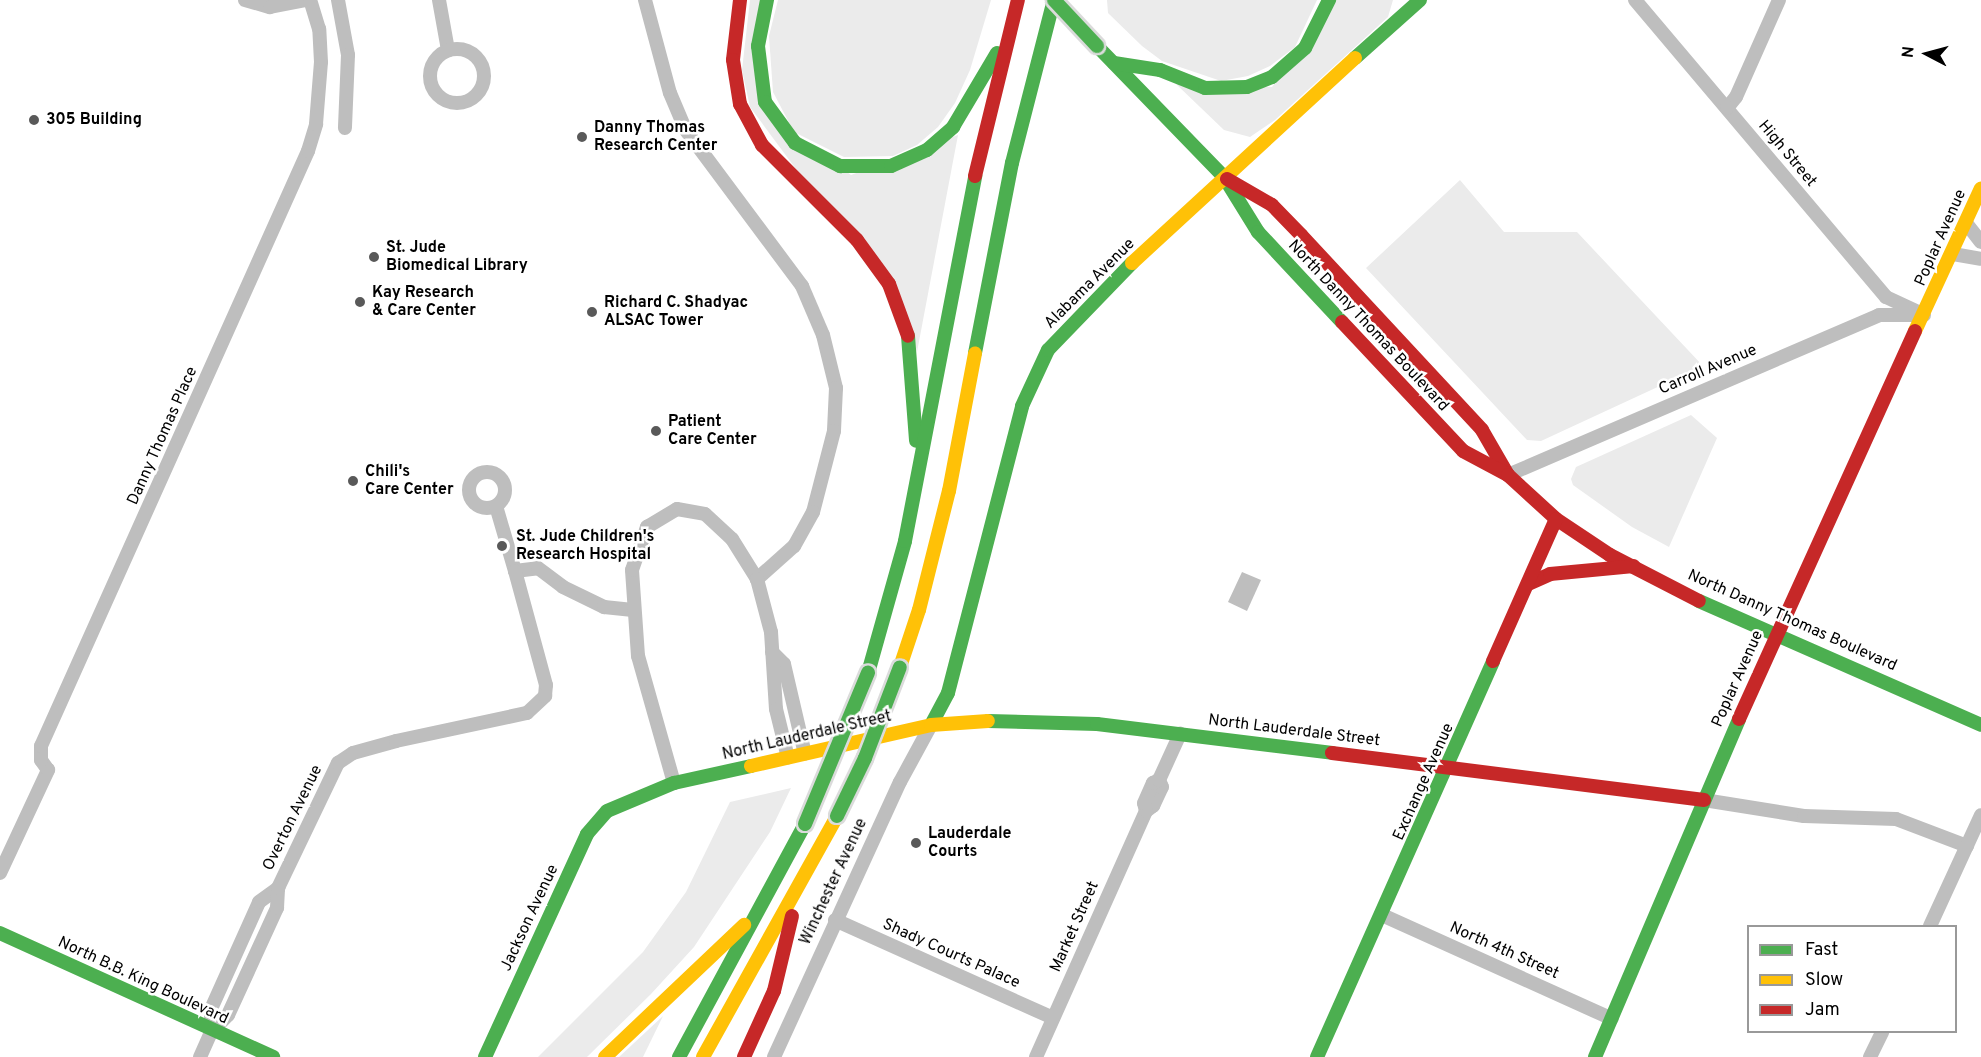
<!DOCTYPE html>
<html>
<head>
<meta charset="utf-8">
<style>
  body { margin:0 }
  #map { position:relative; width:1981px; height:1057px; overflow:hidden; background:#fff; font-family:Overpass,sans-serif }
  div>[style] { position:absolute }
  .green>* { inset:0; background:#ebebeb }
  .water>* { inset:0; background:#bebebe }
  .street>* { height:14px; margin:-7px; padding:0 7px; transform-origin:7px; border-radius:7px; background:#bebebe }
  .street>.ring { margin:-7px; padding:0; box-sizing:content-box; background:none; border:14px solid #bebebe; border-radius:50% }
  .fast>* { height:14px; margin:-7px; padding:0 7px; transform-origin:7px; border-radius:7px; background:#4caf50 }
  .slow>* { height:14px; margin:-7px; padding:0 7px; transform-origin:7px; border-radius:7px; background:#ffc107 }
  .jam>* { height:14px; margin:-7px; padding:0 7px; transform-origin:7px; border-radius:7px; background:#c62828 }
  .bridges { filter:drop-shadow(2px 0 #dbdbdb) drop-shadow(-2px 0 #dbdbdb) drop-shadow(0 2px #dbdbdb) drop-shadow(0 -2px #dbdbdb) }
  .fast-bridge>* { height:14px; margin:-7px; padding:0 7px; transform-origin:7px; border-radius:7px; background:#4caf50 }
  .dots>* { width:16px; height:16px; translate:-50% -50%; box-sizing:border-box; border:3px solid #fff; border-radius:50% }
  span { translate:-50% -50%; white-space:nowrap; text-align:center; line-height:1.15; -webkit-text-stroke:5px #fff; paint-order:stroke }
  .poi-label { font-size:16px; color:#000; font-weight:700 }
  .left { translate:0 -50%; text-align:left }
  .street-label { font-size:16px; color:#000 }
  .legend { position:absolute; left:1747px; top:925px; width:210px; height:108px; box-sizing:border-box; background:#fff; border:2px solid #999; margin:0; padding:8px 10px; list-style:none; font-size:18px; color:#000 }
  .legend li { display:flex; align-items:center; gap:12px; height:30px }
  .legend b { width:30px; border:2px solid #999 }
  .north { position:absolute; left:1897px; top:24px; width:60px; height:60px; -webkit-text-stroke:4px #fff; paint-order:stroke; rotate:276deg; font-size:16px; font-weight:700; line-height:24px; text-align:center; color:#000 }
  .north::after { content:''; display:block; margin:auto; width:21px; height:27px; background:#000; clip-path:polygon(50% 0,100% 100%,50% 72%,0 100%) }
</style>
</head>
<body>
<div id="map">
  <div class="green">
    <div style="clip-path:polygon(750px 0,762px 0,761px 108px,851px 175px,958px 135px,917px 352px,911px 324px,750px 107px,742px 70px)"></div>
    <div style="clip-path:polygon(778px 0,991px 0,970px 70px,955px 103px,938px 127px,917px 145px,893px 156px,844px 157px,794px 132px,773px 92px,769px 36px)"></div>
    <div style="clip-path:polygon(1107px 0,1317px 0,1295px 47px,1270px 66px,1248px 76px,1221px 81px,1162px 61px,1142px 46px,1108px 13px)"></div>
    <div style="clip-path:polygon(1335px 0,1393px 0,1388px 17px,1275px 120px,1250px 137px,1224px 130px,1176px 84px,1272px 87px)"></div>
    <div style="clip-path:polygon(1460px 180px,1504px 232px,1577px 232px,1703px 366px,1541px 441px,1527px 440px,1366px 268px)"></div>
    <div style="clip-path:polygon(1691px 415px,1717px 438px,1669px 547px,1632px 527px,1573px 485px,1571px 479px,1576px 467px)"></div>
    <div style="clip-path:polygon(791px 788px,770px 832px,694px 947px,651px 994px,587px 1057px,538px 1057px,643px 952px,686px 892px,730px 802px)"></div>
    <div style="clip-path:polygon(663px 1016px,643px 1057px,619px 1057px)"></div>
  </div>
  <div class="water">
    <div style="clip-path:polygon(1242px 572px,1261px 580px,1247px 611px,1228px 602px)"></div>
  </div>
  <div class="street">
    <div style="left:245px;top:0;width:26px;rotate:16deg"></div>
    <div style="left:270px;top:7px;width:37px;rotate:-11deg"></div>
    <div style="left:338px;top:0;width:56px;rotate:79.7deg"></div>
    <div style="left:348px;top:55px;width:73px;rotate:92.4deg"></div>
    <div style="left:439px;top:0;width:51px;rotate:79.8deg"></div>
    <div style="left:645px;top:0;width:96px;rotate:75deg"></div>
    <div style="left:670px;top:93px;width:39px;rotate:67deg"></div>
    <div style="left:685px;top:129px;width:196px;rotate:53.3deg"></div>
    <div style="left:802px;top:286px;width:53px;rotate:66.8deg"></div>
    <div style="left:823px;top:335px;width:55px;rotate:76.2deg"></div>
    <div style="left:836px;top:388px;width:43px;rotate:92.7deg"></div>
    <div style="left:834px;top:431px;width:84px;rotate:104.5deg"></div>
    <div style="left:813px;top:512px;width:39px;rotate:119deg"></div>
    <div style="left:794px;top:546px;width:50px;rotate:138.3deg"></div>
    <div style="left:1635px;top:0;width:389px;rotate:49.8deg"></div>
    <div style="left:1886px;top:297px;width:38px;rotate:25deg"></div>
    <div class="ring" style="left:430px;top:49px;width:40px;height:40px"></div>
    <div style="left:1727px;top:108px;width:14px;rotate:-51deg"></div>
    <div style="left:1736px;top:97px;width:106px;rotate:-66.1deg"></div>
    <div style="left:1966px;top:223px;width:24px;rotate:52deg"></div>
    <div style="left:1953px;top:254px;width:28px;rotate:10deg"></div>
    <div class="ring" style="left:469px;top:472px;width:22px;height:22px"></div>
    <div style="left:1508px;top:475px;width:404px;rotate:-23.3deg"></div>
    <div style="left:1879px;top:315px;width:45px"></div>
    <div style="left:496px;top:506px;width:68px;rotate:73.7deg"></div>
    <div style="left:515px;top:571px;width:23px;rotate:-7deg"></div>
    <div style="left:538px;top:568px;width:31px;rotate:37deg"></div>
    <div style="left:563px;top:587px;width:46px;rotate:26deg"></div>
    <div style="left:604px;top:607px;width:29px;rotate:6deg"></div>
    <div style="left:772px;top:652px;width:17px;rotate:45deg"></div>
    <div style="left:784px;top:664px;width:92px;rotate:76.9deg"></div>
    <div style="left:674px;top:783px;width:132px;rotate:-105.8deg"></div>
    <div style="left:638px;top:656px;width:86px;rotate:-94deg"></div>
    <div style="left:632px;top:570px;width:46px;rotate:-70.8deg"></div>
    <div style="left:647px;top:527px;width:35px;rotate:-31deg"></div>
    <div style="left:677px;top:509px;width:28px;rotate:10deg"></div>
    <div style="left:705px;top:514px;width:37px;rotate:43deg"></div>
    <div style="left:732px;top:539px;width:47px;rotate:58deg"></div>
    <div style="left:757px;top:579px;width:55px;rotate:75.2deg"></div>
    <div style="left:771px;top:632px;width:77px;rotate:86.3deg"></div>
    <div style="left:776px;top:709px;width:50px;rotate:76.2deg"></div>
    <div style="left:1704px;top:800px;width:101px;rotate:9.1deg"></div>
    <div style="left:1804px;top:816px;width:92px;rotate:1.9deg"></div>
    <div style="left:1896px;top:819px;width:76px;rotate:20.8deg"></div>
    <div style="left:1146px;top:811px;width:9px;rotate:-36deg"></div>
    <div style="left:1153px;top:806px;width:21px;rotate:-65deg"></div>
    <div style="left:1162px;top:787px;width:8px;rotate:-113deg"></div>
    <div style="left:0;top:873px;width:114px;rotate:-65deg"></div>
    <div style="left:48px;top:770px;width:12px;rotate:-125deg"></div>
    <div style="left:41px;top:760px;width:14px;rotate:-90deg"></div>
    <div style="left:41px;top:746px;width:652px;rotate:-65.83deg"></div>
    <div style="left:308px;top:151px;width:28px;rotate:-73deg"></div>
    <div style="left:316px;top:124px;width:62px;rotate:-85.4deg"></div>
    <div style="left:321px;top:62px;width:33px;rotate:-93deg"></div>
    <div style="left:319px;top:29px;width:30px;rotate:-107deg"></div>
    <div style="left:1382px;top:915px;width:252px;rotate:24.3deg"></div>
    <div style="left:835px;top:920px;width:239px;rotate:24.2deg"></div>
    <div style="left:1930px;top:926px;width:122px;rotate:-65.3deg"></div>
    <div style="left:211px;top:1032px;width:23px;rotate:-90deg"></div>
    <div style="left:211px;top:1009px;width:117px;rotate:-65.8deg"></div>
    <div style="left:259px;top:902px;width:24px;rotate:-36deg"></div>
    <div style="left:200px;top:1057px;width:27px;rotate:-66deg"></div>
    <div style="left:211px;top:1032px;width:24px;rotate:-45deg"></div>
    <div style="left:228px;top:1015px;width:118px;rotate:-65.4deg"></div>
    <div style="left:277px;top:908px;width:20px;rotate:-87deg"></div>
    <div style="left:278px;top:888px;width:139px;rotate:-64.4deg"></div>
    <div style="left:338px;top:763px;width:18px;rotate:-34deg"></div>
    <div style="left:353px;top:753px;width:45px;rotate:-15.6deg"></div>
    <div style="left:396px;top:741px;width:134px;rotate:-12.1deg"></div>
    <div style="left:527px;top:713px;width:25px;rotate:-43deg"></div>
    <div style="left:545px;top:696px;width:11px;rotate:-85deg"></div>
    <div style="left:546px;top:685px;width:118px;rotate:-105.2deg"></div>
    <div style="left:774px;top:1057px;width:302px;rotate:-65.4deg"></div>
    <div style="left:900px;top:782px;width:65px;rotate:-61.5deg"></div>
    <div style="left:1036px;top:1057px;width:269px;rotate:-65.9deg"></div>
    <div style="left:1146px;top:811px;width:8px;rotate:-104deg"></div>
    <div style="left:1144px;top:803px;width:22px;rotate:-66deg"></div>
    <div style="left:1153px;top:783px;width:7px;rotate:-27deg"></div>
    <div style="left:1159px;top:780px;width:51px;rotate:-65.5deg"></div>
    <div style="left:1870px;top:1057px;width:28px;rotate:-64deg"></div>
  </div>
  <div class="fast">
    <div style="left:767px;top:0;width:47px;rotate:101.1deg"></div>
    <div style="left:758px;top:46px;width:56px;rotate:82.9deg"></div>
    <div style="left:765px;top:102px;width:51px;rotate:53.8deg"></div>
    <div style="left:795px;top:143px;width:51px;rotate:27.1deg"></div>
    <div style="left:840px;top:166px;width:51px"></div>
    <div style="left:891px;top:166px;width:39px;rotate:-24deg"></div>
    <div style="left:927px;top:150px;width:35px;rotate:-41deg"></div>
    <div style="left:953px;top:127px;width:86px;rotate:-59.3deg"></div>
    <div style="left:1097px;top:46px;width:182px;rotate:45.9deg"></div>
    <div style="left:1224px;top:177px;width:65px;rotate:58.3deg"></div>
    <div style="left:1258px;top:232px;width:123px;rotate:47deg"></div>
    <div style="left:1355px;top:58px;width:87px;rotate:-41.7deg"></div>
    <div style="left:1114px;top:63px;width:47px;rotate:8.7deg"></div>
    <div style="left:1160px;top:70px;width:48px;rotate:21.8deg"></div>
    <div style="left:1205px;top:88px;width:42px;rotate:-1.4deg"></div>
    <div style="left:1247px;top:87px;width:27px;rotate:-22deg"></div>
    <div style="left:1272px;top:77px;width:44px;rotate:-41.3deg"></div>
    <div style="left:1305px;top:48px;width:54px;rotate:-63.4deg"></div>
    <div style="left:908px;top:336px;width:105px;rotate:85.6deg"></div>
    <div style="left:975px;top:353px;width:194px;rotate:-79deg"></div>
    <div style="left:1012px;top:163px;width:168px;rotate:-75.6deg"></div>
    <div style="left:1699px;top:601px;width:308px;rotate:23.7deg"></div>
    <div style="left:868px;top:673px;width:137px;rotate:-74.3deg"></div>
    <div style="left:905px;top:541px;width:372px;rotate:-79.1deg"></div>
    <div style="left:988px;top:721px;width:109px;rotate:1.6deg"></div>
    <div style="left:1097px;top:724px;width:237px;rotate:7deg"></div>
    <div style="left:931px;top:725px;width:36px;rotate:-62deg"></div>
    <div style="left:948px;top:693px;width:296px;rotate:-75.5deg"></div>
    <div style="left:1022px;top:406px;width:62px;rotate:-65.1deg"></div>
    <div style="left:1048px;top:350px;width:121px;rotate:-46deg"></div>
    <div style="left:0;top:933px;width:300px;rotate:24.4deg"></div>
    <div style="left:485px;top:1057px;width:245px;rotate:-65.4deg"></div>
    <div style="left:587px;top:834px;width:30px;rotate:-49deg"></div>
    <div style="left:607px;top:811px;width:73px;rotate:-22.7deg"></div>
    <div style="left:674px;top:783px;width:79px;rotate:-12.4deg"></div>
    <div style="left:679px;top:1057px;width:265px;rotate:-61.6deg"></div>
    <div style="left:1317px;top:1057px;width:433px;rotate:-66deg"></div>
    <div style="left:1595px;top:1057px;width:367px;rotate:-66.9deg"></div>
  </div>
  <div class="slow">
    <div style="left:1132px;top:263px;width:303px;rotate:-42.6deg"></div>
    <div style="left:1915px;top:331px;width:157px;rotate:-65.2deg"></div>
    <div style="left:900px;top:667px;width:60px;rotate:-71.6deg"></div>
    <div style="left:919px;top:610px;width:123px;rotate:-75.9deg"></div>
    <div style="left:949px;top:491px;width:140px;rotate:-79.3deg"></div>
    <div style="left:751px;top:766px;width:185px;rotate:-12.8deg"></div>
    <div style="left:931px;top:725px;width:57px;rotate:-4deg"></div>
    <div style="left:605px;top:1057px;width:192px;rotate:-43.5deg"></div>
    <div style="left:703px;top:1057px;width:276px;rotate:-60.9deg"></div>
  </div>
  <div class="jam">
    <div style="left:740px;top:0;width:60px;rotate:96.7deg"></div>
    <div style="left:733px;top:60px;width:45px;rotate:81deg"></div>
    <div style="left:740px;top:104px;width:47px;rotate:61.8deg"></div>
    <div style="left:762px;top:145px;width:134px;rotate:45deg"></div>
    <div style="left:857px;top:240px;width:54px;rotate:54deg"></div>
    <div style="left:889px;top:284px;width:55px;rotate:69.9deg"></div>
    <div style="left:975px;top:176px;width:181px;rotate:-76.3deg"></div>
    <div style="left:1227px;top:179px;width:52px;rotate:30deg"></div>
    <div style="left:1272px;top:205px;width:42px;rotate:46deg"></div>
    <div style="left:1301px;top:235px;width:266px;rotate:47.1deg"></div>
    <div style="left:1482px;top:430px;width:52px;rotate:60deg"></div>
    <div style="left:1342px;top:322px;width:177px;rotate:46.8deg"></div>
    <div style="left:1463px;top:451px;width:51px;rotate:28.1deg"></div>
    <div style="left:1508px;top:475px;width:65px;rotate:42.5deg"></div>
    <div style="left:1556px;top:519px;width:65px;rotate:33.7deg"></div>
    <div style="left:1610px;top:555px;width:100px;rotate:27.3deg"></div>
    <div style="left:1528px;top:584px;width:24px;rotate:-24deg"></div>
    <div style="left:1550px;top:574px;width:84px;rotate:-5.4deg"></div>
    <div style="left:1493px;top:661px;width:155px;rotate:-66.1deg"></div>
    <div style="left:1739px;top:719px;width:426px;rotate:-65.6deg"></div>
    <div style="left:1332px;top:753px;width:375px;rotate:7.2deg"></div>
    <div style="left:744px;top:1057px;width:72px;rotate:-65.6deg"></div>
    <div style="left:774px;top:991px;width:77px;rotate:-76.5deg"></div>
  </div>
  <div class="bridges">
    <div class="fast-bridge">
      <div style="left:1054px;top:0;width:63px;rotate:46.9deg"></div>
      <div style="left:837px;top:816px;width:64px;rotate:-64.2deg"></div>
      <div style="left:865px;top:758px;width:97px;rotate:-69deg"></div>
      <div style="left:805px;top:824px;width:164px;rotate:-67.4deg"></div>
    </div>
  </div>
  <div class="dots">
    <div style="left:34px;top:120px;background:#595959"></div>
    <div style="left:582px;top:137px;background:#595959"></div>
    <div style="left:374px;top:257px;background:#595959"></div>
    <div style="left:360px;top:302px;background:#595959"></div>
    <div style="left:592px;top:312px;background:#595959"></div>
    <div style="left:656px;top:431px;background:#595959"></div>
    <div style="left:353px;top:481px;background:#595959"></div>
    <div style="left:502px;top:546px;background:#595959"></div>
    <div style="left:916px;top:843px;background:#595959"></div>
  </div>
  <div class="poi-label">
    <span class="left" style="left:46px;top:120px">305 Building</span>
    <span class="left" style="left:594px;top:137px">Danny Thomas<br>Research Center</span>
    <span class="left" style="left:386px;top:257px">St. Jude<br>Biomedical Library</span>
    <span class="left" style="left:372px;top:302px">Kay Research<br>&amp; Care Center</span>
    <span class="left" style="left:604px;top:312px">Richard C. Shadyac<br>ALSAC Tower</span>
    <span class="left" style="left:668px;top:431px">Patient<br>Care Center</span>
    <span class="left" style="left:365px;top:481px">Chili's<br>Care Center</span>
    <span class="left" style="left:516px;top:546px">St. Jude Children's<br>Research Hospital</span>
    <span class="left" style="left:928px;top:843px">Lauderdale<br>Courts</span>
  </div>
  <div class="street-label">
    <span style="left:1787px;top:154px;rotate:50deg">High Street</span>
    <span style="left:1941px;top:238px;rotate:-66deg">Poplar Avenue</span>
    <span style="left:1090px;top:284px;rotate:-45deg">Alabama Avenue</span>
    <span style="left:1368px;top:326px;rotate:47deg">North Danny Thomas Boulevard</span>
    <span style="left:1708px;top:370px;rotate:-23deg">Carroll Avenue</span>
    <span style="left:163px;top:436px;rotate:-66deg">Danny Thomas Place</span>
    <span style="left:1792px;top:621px;rotate:24deg">North Danny Thomas Boulevard</span>
    <span style="left:1738px;top:679px;rotate:-66deg">Poplar Avenue</span>
    <span style="left:1294px;top:731px;rotate:7deg">North Lauderdale Street</span>
    <span style="left:807px;top:736px;rotate:-13deg">North Lauderdale Street</span>
    <span style="left:1424px;top:782px;rotate:-66deg">Exchange Avenue</span>
    <span style="left:293px;top:818px;rotate:-64deg">Overton Avenue</span>
    <span style="left:834px;top:882px;rotate:-65deg">Winchester Avenue</span>
    <span style="left:530px;top:918px;rotate:-65deg">Jackson Avenue</span>
    <span style="left:1075px;top:927px;rotate:-66deg">Market Street</span>
    <span style="left:1504px;top:951px;rotate:24deg">North 4th Street</span>
    <span style="left:951px;top:954px;rotate:24deg">Shady Courts Palace</span>
    <span style="left:143px;top:981px;rotate:25deg">North B.B. King Boulevard</span>
  </div>
  <ul class="legend">
  <li><b style="height:8px;background:#4caf50"></b>Fast</li>
  <li><b style="height:8px;background:#ffc107"></b>Slow</li>
  <li><b style="height:8px;background:#c62828"></b>Jam</li>
  </ul>
  <div class="north">N</div>
</div>
</body>
</html>
